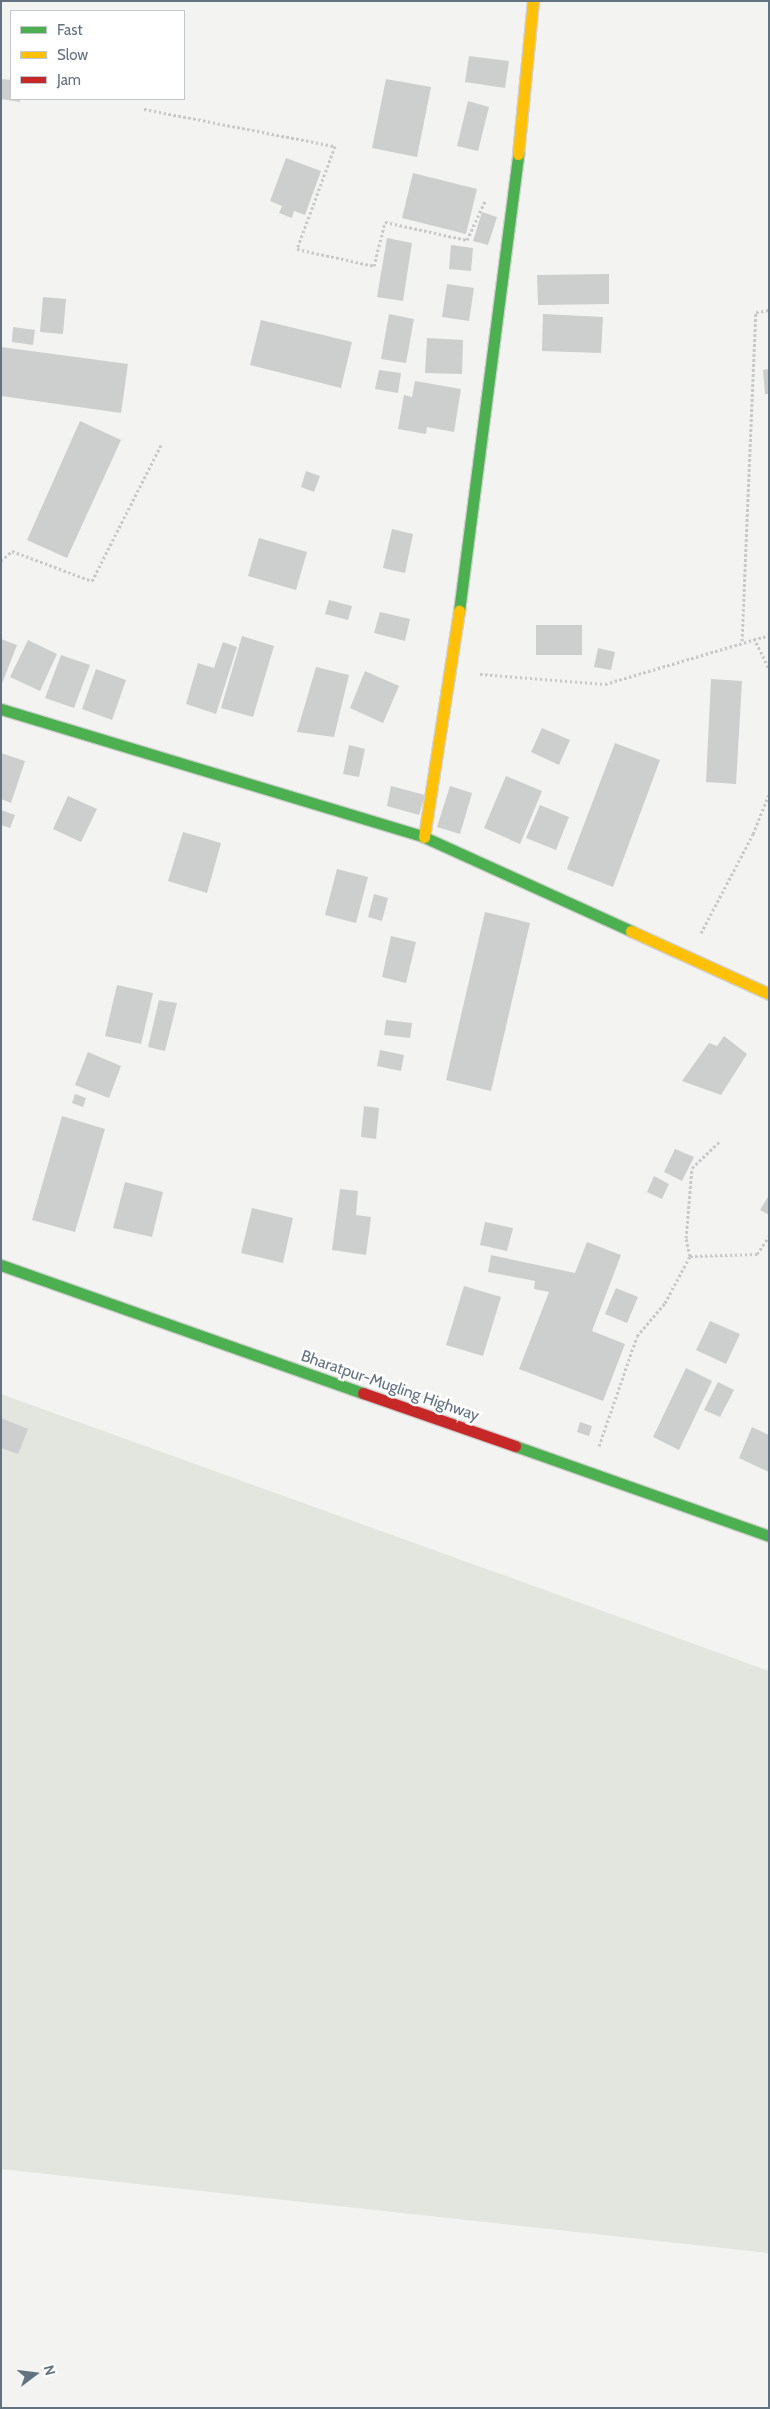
<!DOCTYPE html>
<html>
<head>
<meta charset="utf-8">
<style>
  body { margin:0 }
  #map { position:relative; width:770px; height:2409px; overflow:hidden; background:#f3f3f1; font-family:Cabin,sans-serif }
  div>[style] { position:absolute }
  .green>* { inset:0; background:#e2e6df }
  .building>* { inset:0; background:#cdcece }
  .path>* { height:3px; margin-top:-1.5px; transform-origin:0; background:repeating-linear-gradient(90deg,#c8c9c9 0 2.5px,transparent 0 5px) }
  .roads { filter:drop-shadow(1px 0 #d0d1d0) drop-shadow(-1px 0 #d0d1d0) drop-shadow(0 1px #d0d1d0) drop-shadow(0 -1px #d0d1d0) }
  .fast>* { height:11px; margin:-5.5px; padding:0 5.5px; transform-origin:5.5px; border-radius:5.5px; background:#4caf50 }
  .slow>* { height:11px; margin:-5.5px; padding:0 5.5px; transform-origin:5.5px; border-radius:5.5px; background:#ffc107 }
  .jam>* { height:11px; margin:-5.5px; padding:0 5.5px; transform-origin:5.5px; border-radius:5.5px; background:#c62828 }
  span { translate:-50% -50%; white-space:nowrap; text-align:center; line-height:1.15; -webkit-text-stroke:5px #fff; paint-order:stroke }
  .street-label { font-size:16px; color:#637281 }
  .frame { position:absolute; inset:0; border:2px solid #637281; pointer-events:none }
  .legend { position:absolute; left:10px; top:10px; width:175px; height:90px; box-sizing:border-box; background:#fff; border:1px solid #c1c7cd; margin:0; padding:6px 9px; list-style:none; font-size:15px; color:#637281 }
  .legend li { display:flex; align-items:center; gap:10px; height:25px }
  .legend b { width:25px; border:1px solid #c1c7cd }
  .north { position:absolute; left:10px; top:2349px; width:50px; height:50px; -webkit-text-stroke:4px #fff; paint-order:stroke; rotate:75deg; font-size:14px; font-weight:700; line-height:20px; text-align:center; color:#637281 }
  .north::after { content:''; display:block; margin:auto; width:18px; height:22px; background:#637281; clip-path:polygon(50% 0,100% 100%,50% 72%,0 100%) }
</style>
</head>
<body>
<div id="map">
  <div class="green">
    <div style="clip-path:polygon(1px 1394px,769px 1671px,769px 2253px,1px 2169px)"></div>
  </div>
  <div class="building">
    <div style="clip-path:polygon(469px 56px,509px 61px,505px 88px,465px 82px)"></div>
    <div style="clip-path:polygon(1px 79px,11px 80px,11px 99px,20px 99px,20px 102px,1px 99px)"></div>
    <div style="clip-path:polygon(386px 79px,431px 87px,417px 157px,372px 148px)"></div>
    <div style="clip-path:polygon(468px 101px,489px 107px,478px 151px,457px 146px)"></div>
    <div style="clip-path:polygon(286px 158px,321px 171px,305px 215px,294px 211px,292px 218px,279px 213px,282px 206px,270px 201px)"></div>
    <div style="clip-path:polygon(413px 173px,477px 189px,466px 234px,402px 218px)"></div>
    <div style="clip-path:polygon(482px 212px,497px 217px,488px 245px,473px 241px)"></div>
    <div style="clip-path:polygon(387px 238px,412px 243px,403px 301px,377px 297px)"></div>
    <div style="clip-path:polygon(451px 245px,473px 248px,471px 271px,449px 269px)"></div>
    <div style="clip-path:polygon(609px 274px,609px 304px,538px 305px,537px 275px)"></div>
    <div style="clip-path:polygon(447px 284px,474px 288px,469px 321px,442px 317px)"></div>
    <div style="clip-path:polygon(43px 297px,66px 299px,63px 334px,40px 332px)"></div>
    <div style="clip-path:polygon(389px 314px,414px 319px,406px 363px,381px 359px)"></div>
    <div style="clip-path:polygon(543px 314px,603px 317px,601px 353px,542px 351px)"></div>
    <div style="clip-path:polygon(261px 320px,352px 342px,341px 388px,250px 365px)"></div>
    <div style="clip-path:polygon(13px 327px,35px 330px,33px 345px,12px 342px)"></div>
    <div style="clip-path:polygon(427px 338px,463px 340px,462px 374px,425px 373px)"></div>
    <div style="clip-path:polygon(1px 347px,128px 364px,121px 413px,1px 396px)"></div>
    <div style="clip-path:polygon(769px 369px,769px 394px,765px 394px,763px 370px)"></div>
    <div style="clip-path:polygon(379px 370px,401px 373px,398px 393px,375px 389px)"></div>
    <div style="clip-path:polygon(415px 381px,461px 389px,454px 432px,427px 427px,426px 434px,398px 429px,404px 395px,412px 397px)"></div>
    <div style="clip-path:polygon(80px 421px,121px 440px,67px 558px,27px 540px)"></div>
    <div style="clip-path:polygon(306px 471px,320px 476px,314px 492px,301px 487px)"></div>
    <div style="clip-path:polygon(392px 529px,413px 534px,405px 573px,383px 568px)"></div>
    <div style="clip-path:polygon(259px 538px,307px 552px,296px 590px,248px 576px)"></div>
    <div style="clip-path:polygon(329px 600px,352px 606px,348px 620px,325px 614px)"></div>
    <div style="clip-path:polygon(380px 612px,410px 619px,405px 641px,374px 633px)"></div>
    <div style="clip-path:polygon(536px 625px,582px 625px,582px 655px,536px 655px)"></div>
    <div style="clip-path:polygon(242px 636px,274px 646px,253px 717px,221px 708px)"></div>
    <div style="clip-path:polygon(1px 639px,17px 645px,1px 686px)"></div>
    <div style="clip-path:polygon(28px 640px,57px 654px,40px 691px,10px 677px)"></div>
    <div style="clip-path:polygon(223px 642px,237px 647px,216px 714px,186px 704px,198px 663px,214px 668px)"></div>
    <div style="clip-path:polygon(598px 648px,615px 652px,611px 670px,594px 667px)"></div>
    <div style="clip-path:polygon(61px 655px,90px 665px,74px 708px,45px 698px)"></div>
    <div style="clip-path:polygon(316px 667px,349px 675px,334px 737px,297px 732px)"></div>
    <div style="clip-path:polygon(96px 669px,126px 680px,112px 720px,82px 709px)"></div>
    <div style="clip-path:polygon(365px 671px,399px 686px,383px 723px,350px 708px)"></div>
    <div style="clip-path:polygon(711px 679px,742px 681px,736px 784px,706px 782px)"></div>
    <div style="clip-path:polygon(542px 728px,570px 740px,559px 765px,531px 752px)"></div>
    <div style="clip-path:polygon(615px 743px,660px 760px,613px 887px,567px 869px)"></div>
    <div style="clip-path:polygon(349px 745px,365px 749px,359px 777px,343px 774px)"></div>
    <div style="clip-path:polygon(1px 753px,25px 761px,11px 803px,1px 799px)"></div>
    <div style="clip-path:polygon(506px 776px,542px 791px,520px 844px,484px 828px)"></div>
    <div style="clip-path:polygon(391px 786px,425px 795px,419px 815px,387px 806px)"></div>
    <div style="clip-path:polygon(450px 786px,472px 793px,460px 834px,437px 827px)"></div>
    <div style="clip-path:polygon(68px 796px,97px 809px,81px 842px,53px 829px)"></div>
    <div style="clip-path:polygon(540px 805px,569px 817px,556px 850px,526px 838px)"></div>
    <div style="clip-path:polygon(1px 810px,15px 815px,10px 828px,1px 825px)"></div>
    <div style="clip-path:polygon(183px 832px,221px 843px,207px 893px,168px 881px)"></div>
    <div style="clip-path:polygon(337px 869px,368px 877px,356px 923px,325px 915px)"></div>
    <div style="clip-path:polygon(374px 894px,388px 898px,382px 921px,368px 917px)"></div>
    <div style="clip-path:polygon(485px 912px,530px 923px,491px 1091px,446px 1080px)"></div>
    <div style="clip-path:polygon(391px 936px,416px 942px,406px 983px,382px 977px)"></div>
    <div style="clip-path:polygon(117px 985px,153px 993px,141px 1044px,105px 1036px)"></div>
    <div style="clip-path:polygon(159px 1000px,177px 1003px,165px 1051px,148px 1047px)"></div>
    <div style="clip-path:polygon(386px 1020px,412px 1023px,410px 1038px,384px 1035px)"></div>
    <div style="clip-path:polygon(724px 1036px,747px 1054px,721px 1095px,682px 1081px,709px 1043px,717px 1046px)"></div>
    <div style="clip-path:polygon(380px 1050px,404px 1055px,401px 1071px,377px 1066px)"></div>
    <div style="clip-path:polygon(88px 1052px,121px 1066px,109px 1098px,75px 1085px)"></div>
    <div style="clip-path:polygon(75px 1094px,86px 1098px,83px 1107px,72px 1103px)"></div>
    <div style="clip-path:polygon(364px 1106px,379px 1108px,376px 1139px,361px 1137px)"></div>
    <div style="clip-path:polygon(62px 1116px,105px 1129px,75px 1232px,32px 1220px)"></div>
    <div style="clip-path:polygon(675px 1149px,694px 1157px,682px 1181px,664px 1172px)"></div>
    <div style="clip-path:polygon(654px 1176px,669px 1184px,662px 1199px,647px 1192px)"></div>
    <div style="clip-path:polygon(125px 1182px,163px 1192px,152px 1237px,113px 1228px)"></div>
    <div style="clip-path:polygon(340px 1189px,358px 1191px,356px 1215px,371px 1217px,366px 1255px,332px 1250px)"></div>
    <div style="clip-path:polygon(769px 1195px,769px 1215px,760px 1210px)"></div>
    <div style="clip-path:polygon(252px 1208px,293px 1218px,283px 1263px,241px 1253px)"></div>
    <div style="clip-path:polygon(485px 1222px,513px 1228px,507px 1251px,480px 1245px)"></div>
    <div style="clip-path:polygon(587px 1242px,621px 1255px,592px 1331px,625px 1344px,603px 1401px,519px 1369px,549px 1292px,534px 1289px,535px 1281px,488px 1272px,491px 1255px,575px 1273px)"></div>
    <div style="clip-path:polygon(464px 1286px,501px 1297px,483px 1356px,446px 1345px)"></div>
    <div style="clip-path:polygon(616px 1288px,638px 1297px,627px 1323px,605px 1314px)"></div>
    <div style="clip-path:polygon(710px 1321px,740px 1334px,726px 1364px,696px 1350px)"></div>
    <div style="clip-path:polygon(686px 1368px,712px 1381px,679px 1450px,653px 1437px)"></div>
    <div style="clip-path:polygon(718px 1382px,734px 1390px,720px 1417px,704px 1410px)"></div>
    <div style="clip-path:polygon(1px 1418px,28px 1429px,18px 1454px,1px 1448px)"></div>
    <div style="clip-path:polygon(580px 1422px,592px 1426px,589px 1436px,577px 1432px)"></div>
    <div style="clip-path:polygon(752px 1427px,769px 1435px,769px 1472px,739px 1458px)"></div>
  </div>
  <div class="path">
    <div style="left:144px;top:109px;width:195px;rotate:11deg"></div>
    <div style="left:335px;top:146px;width:110px;rotate:110.3deg"></div>
    <div style="left:297px;top:249px;width:79px;rotate:12.4deg"></div>
    <div style="left:374px;top:266px;width:45px;rotate:-76deg"></div>
    <div style="left:385px;top:222px;width:84px;rotate:12.4deg"></div>
    <div style="left:467px;top:240px;width:43px;rotate:-65.2deg"></div>
    <div style="left:1px;top:561px;width:15px;rotate:-42deg"></div>
    <div style="left:12px;top:551px;width:85px;rotate:20.6deg"></div>
    <div style="left:92px;top:581px;width:155px;rotate:-63.1deg"></div>
    <div style="left:754px;top:638px;width:34px;rotate:64deg"></div>
    <div style="left:742px;top:641px;width:329px;rotate:-87.6deg"></div>
    <div style="left:756px;top:312px;width:13px;rotate:-9deg"></div>
    <div style="left:480px;top:674px;width:125px;rotate:4.6deg"></div>
    <div style="left:605px;top:684px;width:171px;rotate:-16.6deg"></div>
    <div style="left:701px;top:933px;width:112px;rotate:-62.3deg"></div>
    <div style="left:753px;top:834px;width:43px;rotate:-68.2deg"></div>
    <div style="left:690px;top:1256px;width:18px;rotate:-103deg"></div>
    <div style="left:686px;top:1238px;width:70px;rotate:-85.1deg"></div>
    <div style="left:692px;top:1168px;width:39px;rotate:-44deg"></div>
    <div style="left:599px;top:1446px;width:116px;rotate:-70.9deg"></div>
    <div style="left:637px;top:1336px;width:43px;rotate:-49.7deg"></div>
    <div style="left:665px;top:1303px;width:53px;rotate:-62deg"></div>
    <div style="left:690px;top:1256px;width:67px;rotate:-1.7deg"></div>
    <div style="left:757px;top:1254px;width:22px;rotate:-56deg"></div>
  </div>
  <div class="roads">
    <div class="fast">
      <div style="left:459px;top:611px;width:461px;rotate:-82.6deg"></div>
      <div style="left:1px;top:709px;width:442px;rotate:16.8deg"></div>
      <div style="left:424px;top:837px;width:227px;rotate:24.4deg"></div>
      <div style="left:1px;top:1265px;width:384px;rotate:19.5deg"></div>
      <div style="left:515px;top:1446px;width:269px;rotate:19.5deg"></div>
    </div>
    <div class="slow">
      <div style="left:518px;top:154px;width:154px;rotate:-84.4deg"></div>
      <div style="left:424px;top:837px;width:229px;rotate:-81.2deg"></div>
      <div style="left:631px;top:931px;width:152px;rotate:24.5deg"></div>
    </div>
    <div class="jam">
      <div style="left:363px;top:1393px;width:161px;rotate:19.2deg"></div>
    </div>
  </div>
  <div class="street-label">
    <span style="left:390px;top:1386px;rotate:19deg">Bharatpur-Mugling Highway</span>
  </div>
  <div class="frame"></div>
  <ul class="legend">
  <li><b style="height:6px;background:#4caf50"></b>Fast</li>
  <li><b style="height:6px;background:#ffc107"></b>Slow</li>
  <li><b style="height:6px;background:#c62828"></b>Jam</li>
  </ul>
  <div class="north">N</div>
</div>
</body>
</html>
